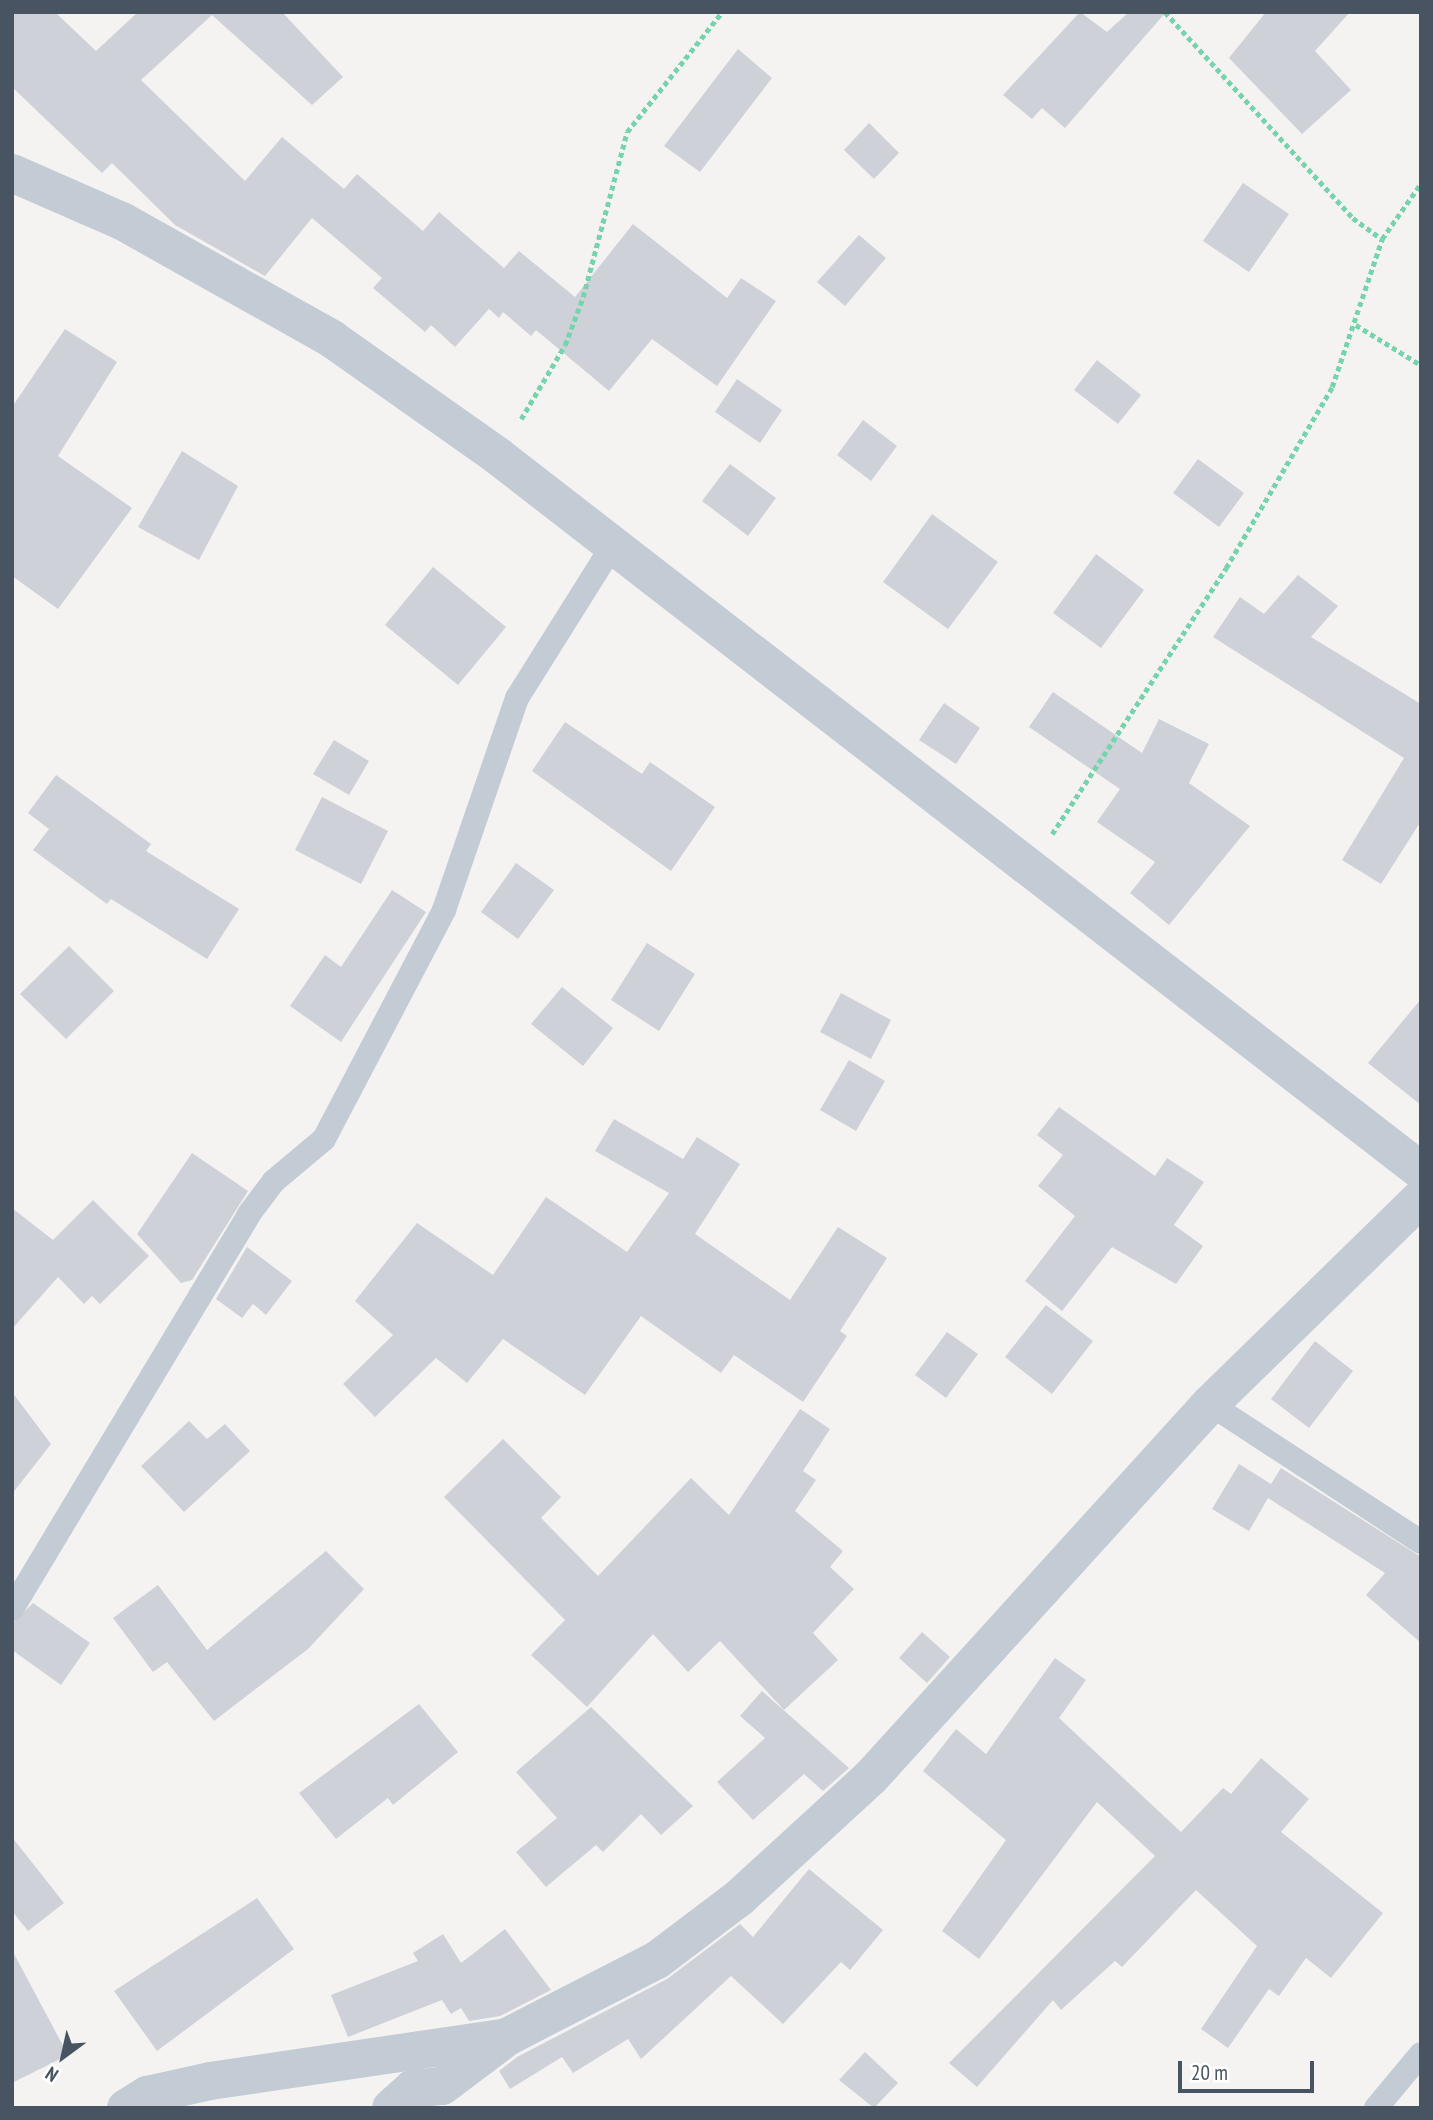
<!DOCTYPE html>
<html>
<head>
<meta charset="utf-8">
<style>
  body { margin:0 }
  #map { position:relative; width:1433px; height:2120px; overflow:hidden; background:#f5f3f2; font-family:"PT Sans Narrow",sans-serif }
  div>[style] { position:absolute }
  .building>* { inset:0; background:#ced1d8 }
  .path>* { height:4.5px; margin-top:-2.25px; transform-origin:0; background:repeating-linear-gradient(90deg,#75d4ab 0 5px,transparent 0 8.5px) }
  .service>* { height:24px; margin:-12px; padding:0 12px; transform-origin:12px; border-radius:12px; background:#c3ccd4 }
  .minor>* { height:38px; margin:-19px; padding:0 19px; transform-origin:19px; border-radius:19px; background:#c3ccd4 }
  span { translate:-50% -50%; white-space:nowrap; text-align:center; line-height:1.15; -webkit-text-stroke:5px #fff; paint-order:stroke }
  .frame { position:absolute; inset:0; border:14px solid #495462; pointer-events:none }
  .north { position:absolute; left:28px; top:2022px; width:70px; height:70px; -webkit-text-stroke:5px #fff; paint-order:stroke; rotate:213deg; font-size:19px; font-weight:700; line-height:28px; text-align:center; color:#495462 }
  .north::after { content:''; display:block; margin:auto; width:24px; height:32px; background:#495462; clip-path:polygon(50% 0,100% 100%,50% 72%,0 100%) }
  .scale { position:absolute; left:1178px; top:2061px; width:136px; height:32px; box-sizing:border-box; border:4px solid #495462; border-top:0; padding-left:9px; font-size:21px; line-height:24px; white-space:nowrap; color:#495462; -webkit-text-stroke:5px #fff; paint-order:stroke }
</style>
</head>
<body>
<div id="map">
  <div class="building">
    <div style="clip-path:polygon(12px 12px,55px 12px,96px 51px,138px 12px,282px 12px,343px 77px,312px 105px,212px 15px,141px 80px,245px 181px,282px 137px,344px 189px,357px 174px,423px 231px,439px 212px,504px 268px,519px 251px,575px 297px,633px 224px,727px 298px,741px 278px,776px 301px,717px 386px,652px 339px,609px 391px,536px 330px,531px 336px,503px 312px,499px 318px,489px 309px,455px 347px,431px 325px,425px 332px,373px 288px,382px 278px,312px 218px,265px 276px,175px 225px,112px 163px,102px 173px,12px 87px)"></div>
    <div style="clip-path:polygon(1080px 12px,1107px 32px,1129px 12px,1166px 12px,1065px 128px,1042px 108px,1032px 119px,1003px 95px)"></div>
    <div style="clip-path:polygon(1266px 12px,1350px 12px,1315px 51px,1351px 90px,1302px 134px,1229px 58px)"></div>
    <div style="clip-path:polygon(738px 49px,772px 78px,700px 172px,664px 146px)"></div>
    <div style="clip-path:polygon(869px 123px,899px 153px,874px 179px,844px 150px)"></div>
    <div style="clip-path:polygon(1243px 183px,1289px 214px,1249px 272px,1203px 241px)"></div>
    <div style="clip-path:polygon(859px 235px,886px 258px,845px 306px,817px 282px)"></div>
    <div style="clip-path:polygon(65px 329px,117px 362px,58px 456px,132px 508px,58px 609px,12px 576px,12px 407px)"></div>
    <div style="clip-path:polygon(1097px 360px,1141px 395px,1118px 424px,1074px 390px)"></div>
    <div style="clip-path:polygon(737px 379px,782px 410px,760px 443px,715px 412px)"></div>
    <div style="clip-path:polygon(863px 420px,897px 446px,871px 481px,837px 455px)"></div>
    <div style="clip-path:polygon(182px 451px,238px 486px,199px 560px,138px 527px)"></div>
    <div style="clip-path:polygon(1198px 459px,1244px 493px,1219px 527px,1173px 493px)"></div>
    <div style="clip-path:polygon(730px 464px,776px 498px,748px 536px,702px 501px)"></div>
    <div style="clip-path:polygon(932px 514px,998px 562px,948px 629px,883px 582px)"></div>
    <div style="clip-path:polygon(1096px 554px,1144px 590px,1101px 648px,1053px 613px)"></div>
    <div style="clip-path:polygon(433px 567px,506px 627px,458px 685px,385px 625px)"></div>
    <div style="clip-path:polygon(1298px 575px,1338px 606px,1311px 637px,1421px 704px,1421px 821px,1381px 884px,1342px 860px,1404px 758px,1213px 637px,1240px 597px,1264px 614px)"></div>
    <div style="clip-path:polygon(1053px 692px,1142px 753px,1159px 719px,1209px 744px,1189px 783px,1250px 826px,1169px 925px,1130px 893px,1155px 862px,1097px 822px,1120px 789px,1029px 727px)"></div>
    <div style="clip-path:polygon(944px 703px,980px 728px,956px 764px,919px 740px)"></div>
    <div style="clip-path:polygon(565px 722px,642px 774px,650px 762px,715px 807px,671px 871px,532px 771px)"></div>
    <div style="clip-path:polygon(334px 740px,369px 761px,349px 795px,313px 774px)"></div>
    <div style="clip-path:polygon(56px 775px,151px 844px,146px 851px,239px 909px,207px 959px,111px 899px,107px 904px,33px 850px,49px 829px,28px 813px)"></div>
    <div style="clip-path:polygon(322px 797px,388px 831px,361px 884px,295px 850px)"></div>
    <div style="clip-path:polygon(516px 863px,554px 890px,518px 939px,481px 912px)"></div>
    <div style="clip-path:polygon(392px 890px,426px 912px,341px 1042px,290px 1006px,325px 955px,341px 967px)"></div>
    <div style="clip-path:polygon(647px 943px,695px 974px,659px 1031px,611px 1000px)"></div>
    <div style="clip-path:polygon(69px 946px,114px 991px,66px 1039px,20px 994px)"></div>
    <div style="clip-path:polygon(562px 987px,613px 1028px,583px 1066px,531px 1024px)"></div>
    <div style="clip-path:polygon(841px 993px,891px 1020px,871px 1059px,820px 1032px)"></div>
    <div style="clip-path:polygon(1421px 999px,1421px 1105px,1368px 1063px)"></div>
    <div style="clip-path:polygon(849px 1060px,885px 1081px,856px 1131px,820px 1110px)"></div>
    <div style="clip-path:polygon(1059px 1107px,1155px 1176px,1167px 1158px,1204px 1182px,1174px 1225px,1203px 1246px,1176px 1284px,1112px 1247px,1062px 1311px,1025px 1281px,1075px 1216px,1038px 1186px,1063px 1155px,1037px 1135px)"></div>
    <div style="clip-path:polygon(614px 1119px,683px 1159px,697px 1137px,740px 1164px,695px 1234px,790px 1300px,838px 1227px,887px 1258px,840px 1331px,847px 1336px,803px 1402px,734px 1355px,721px 1373px,641px 1316px,585px 1395px,503px 1339px,467px 1383px,436px 1358px,375px 1417px,343px 1384px,393px 1335px,355px 1301px,417px 1223px,493px 1275px,546px 1197px,627px 1252px,669px 1193px,595px 1151px)"></div>
    <div style="clip-path:polygon(192px 1153px,248px 1191px,192px 1280px,181px 1283px,137px 1234px)"></div>
    <div style="clip-path:polygon(93px 1200px,149px 1256px,100px 1304px,92px 1296px,84px 1304px,58px 1277px,12px 1329px,12px 1208px,53px 1240px)"></div>
    <div style="clip-path:polygon(247px 1247px,292px 1281px,266px 1315px,253px 1304px,242px 1318px,216px 1299px)"></div>
    <div style="clip-path:polygon(1046px 1305px,1093px 1341px,1052px 1394px,1005px 1357px)"></div>
    <div style="clip-path:polygon(947px 1332px,978px 1354px,946px 1398px,915px 1375px)"></div>
    <div style="clip-path:polygon(1315px 1341px,1353px 1371px,1309px 1428px,1271px 1399px)"></div>
    <div style="clip-path:polygon(12px 1392px,51px 1444px,12px 1494px)"></div>
    <div style="clip-path:polygon(800px 1409px,830px 1429px,803px 1471px,816px 1480px,795px 1511px,843px 1551px,830px 1567px,854px 1589px,813px 1633px,838px 1660px,784px 1710px,720px 1641px,688px 1672px,653px 1634px,587px 1707px,531px 1655px,565px 1620px,444px 1497px,503px 1439px,561px 1497px,541px 1518px,598px 1576px,691px 1478px,729px 1515px)"></div>
    <div style="clip-path:polygon(189px 1421px,207px 1439px,225px 1424px,250px 1451px,184px 1512px,141px 1466px)"></div>
    <div style="clip-path:polygon(1239px 1464px,1271px 1484px,1281px 1468px,1421px 1557px,1421px 1643px,1366px 1595px,1385px 1573px,1268px 1498px,1249px 1531px,1212px 1509px)"></div>
    <div style="clip-path:polygon(326px 1551px,364px 1589px,308px 1649px,214px 1721px,167px 1662px,153px 1672px,113px 1618px,158px 1585px,207px 1650px)"></div>
    <div style="clip-path:polygon(33px 1603px,90px 1643px,61px 1685px,12px 1650px,12px 1624px)"></div>
    <div style="clip-path:polygon(922px 1632px,950px 1657px,927px 1683px,899px 1658px)"></div>
    <div style="clip-path:polygon(1055px 1658px,1086px 1680px,1059px 1718px,1181px 1832px,1223px 1788px,1231px 1794px,1261px 1758px,1309px 1799px,1281px 1832px,1383px 1913px,1331px 1978px,1306px 1958px,1279px 1996px,1269px 1989px,1228px 2048px,1201px 2029px,1257px 1946px,1196px 1890px,1122px 1967px,1115px 1961px,1061px 2010px,1053px 2000px,977px 2087px,949px 2063px,1155px 1856px,1097px 1802px,979px 1959px,942px 1931px,1006px 1840px,923px 1771px,956px 1729px,986px 1754px)"></div>
    <div style="clip-path:polygon(762px 1691px,849px 1768px,823px 1791px,804px 1774px,753px 1820px,717px 1782px,765px 1738px,740px 1716px)"></div>
    <div style="clip-path:polygon(419px 1704px,458px 1752px,393px 1805px,388px 1798px,336px 1839px,299px 1793px)"></div>
    <div style="clip-path:polygon(591px 1707px,693px 1806px,661px 1835px,641px 1814px,603px 1852px,596px 1845px,546px 1887px,516px 1852px,557px 1818px,516px 1772px)"></div>
    <div style="clip-path:polygon(12px 1837px,64px 1903px,28px 1931px,12px 1911px)"></div>
    <div style="clip-path:polygon(809px 1869px,883px 1930px,850px 1970px,841px 1962px,783px 2024px,731px 1976px,641px 2059px,628px 2039px,573px 2073px,562px 2057px,510px 2089px,499px 2071px,517px 2057px,667px 1979px,740px 1924px,753px 1937px)"></div>
    <div style="clip-path:polygon(257px 1898px,294px 1949px,157px 2051px,114px 1991px)"></div>
    <div style="clip-path:polygon(505px 1929px,551px 1990px,500px 2016px,469px 2021px,461px 2008px,451px 2014px,442px 2000px,348px 2037px,331px 1995px,418px 1961px,413px 1953px,443px 1934px,461px 1963px)"></div>
    <div style="clip-path:polygon(12px 1950px,68px 2055px,12px 2083px)"></div>
    <div style="clip-path:polygon(865px 2052px,898px 2083px,874px 2108px,839px 2080px)"></div>
  </div>
  <div class="path">
    <div style="left:1165px;top:12px;width:279px;rotate:47.6deg"></div>
    <div style="left:1353px;top:218px;width:36px;rotate:36deg"></div>
    <div style="left:1356px;top:325px;width:76px;rotate:31.6deg"></div>
    <div style="left:521px;top:419px;width:86px;rotate:-59.3deg"></div>
    <div style="left:565px;top:345px;width:51px;rotate:-69.4deg"></div>
    <div style="left:583px;top:297px;width:171px;rotate:-75.1deg"></div>
    <div style="left:627px;top:132px;width:153px;rotate:-51.6deg"></div>
    <div style="left:1052px;top:834px;width:318px;rotate:-56.8deg"></div>
    <div style="left:1226px;top:568px;width:210px;rotate:-59.6deg"></div>
    <div style="left:1332px;top:387px;width:156px;rotate:-71.3deg"></div>
    <div style="left:1382px;top:239px;width:68px;rotate:-55.1deg"></div>
  </div>
  <div class="service">
    <div style="left:1210px;top:1404px;width:252px;rotate:33.2deg"></div>
    <div style="left:12px;top:1609px;width:461px;rotate:-59deg"></div>
    <div style="left:249px;top:1214px;width:41px;rotate:-52.9deg"></div>
    <div style="left:274px;top:1181px;width:65px;rotate:-40deg"></div>
    <div style="left:324px;top:1139px;width:259px;rotate:-62.3deg"></div>
    <div style="left:444px;top:910px;width:224px;rotate:-71deg"></div>
    <div style="left:517px;top:698px;width:184px;rotate:-57.9deg"></div>
    <div style="left:1376px;top:2108px;width:70px;rotate:-50.2deg"></div>
  </div>
  <div class="minor">
    <div style="left:12px;top:173px;width:120px;rotate:23.6deg"></div>
    <div style="left:122px;top:221px;width:241px;rotate:29.3deg"></div>
    <div style="left:332px;top:339px;width:204px;rotate:35.2deg"></div>
    <div style="left:499px;top:457px;width:1166px;rotate:37.75deg"></div>
    <div style="left:126px;top:2108px;width:25px;rotate:-32deg"></div>
    <div style="left:147px;top:2095px;width:65px;rotate:-12.5deg"></div>
    <div style="left:210px;top:2081px;width:300px;rotate:-8.4deg"></div>
    <div style="left:507px;top:2037px;width:169px;rotate:-27.2deg"></div>
    <div style="left:657px;top:1960px;width:103px;rotate:-37.1deg"></div>
    <div style="left:739px;top:1898px;width:179px;rotate:-42.5deg"></div>
    <div style="left:871px;top:1777px;width:504px;rotate:-47.73deg"></div>
    <div style="left:1210px;top:1404px;width:295px;rotate:-44.3deg"></div>
    <div style="left:391px;top:2108px;width:28px;rotate:-42deg"></div>
    <div style="left:412px;top:2089px;width:30px;rotate:-6deg"></div>
    <div style="left:442px;top:2086px;width:75px;rotate:-36.9deg"></div>
  </div>
  <div class="frame"></div>
  <div class="north">N</div>
  <div class="scale">20 m</div>
</div>
</body>
</html>
